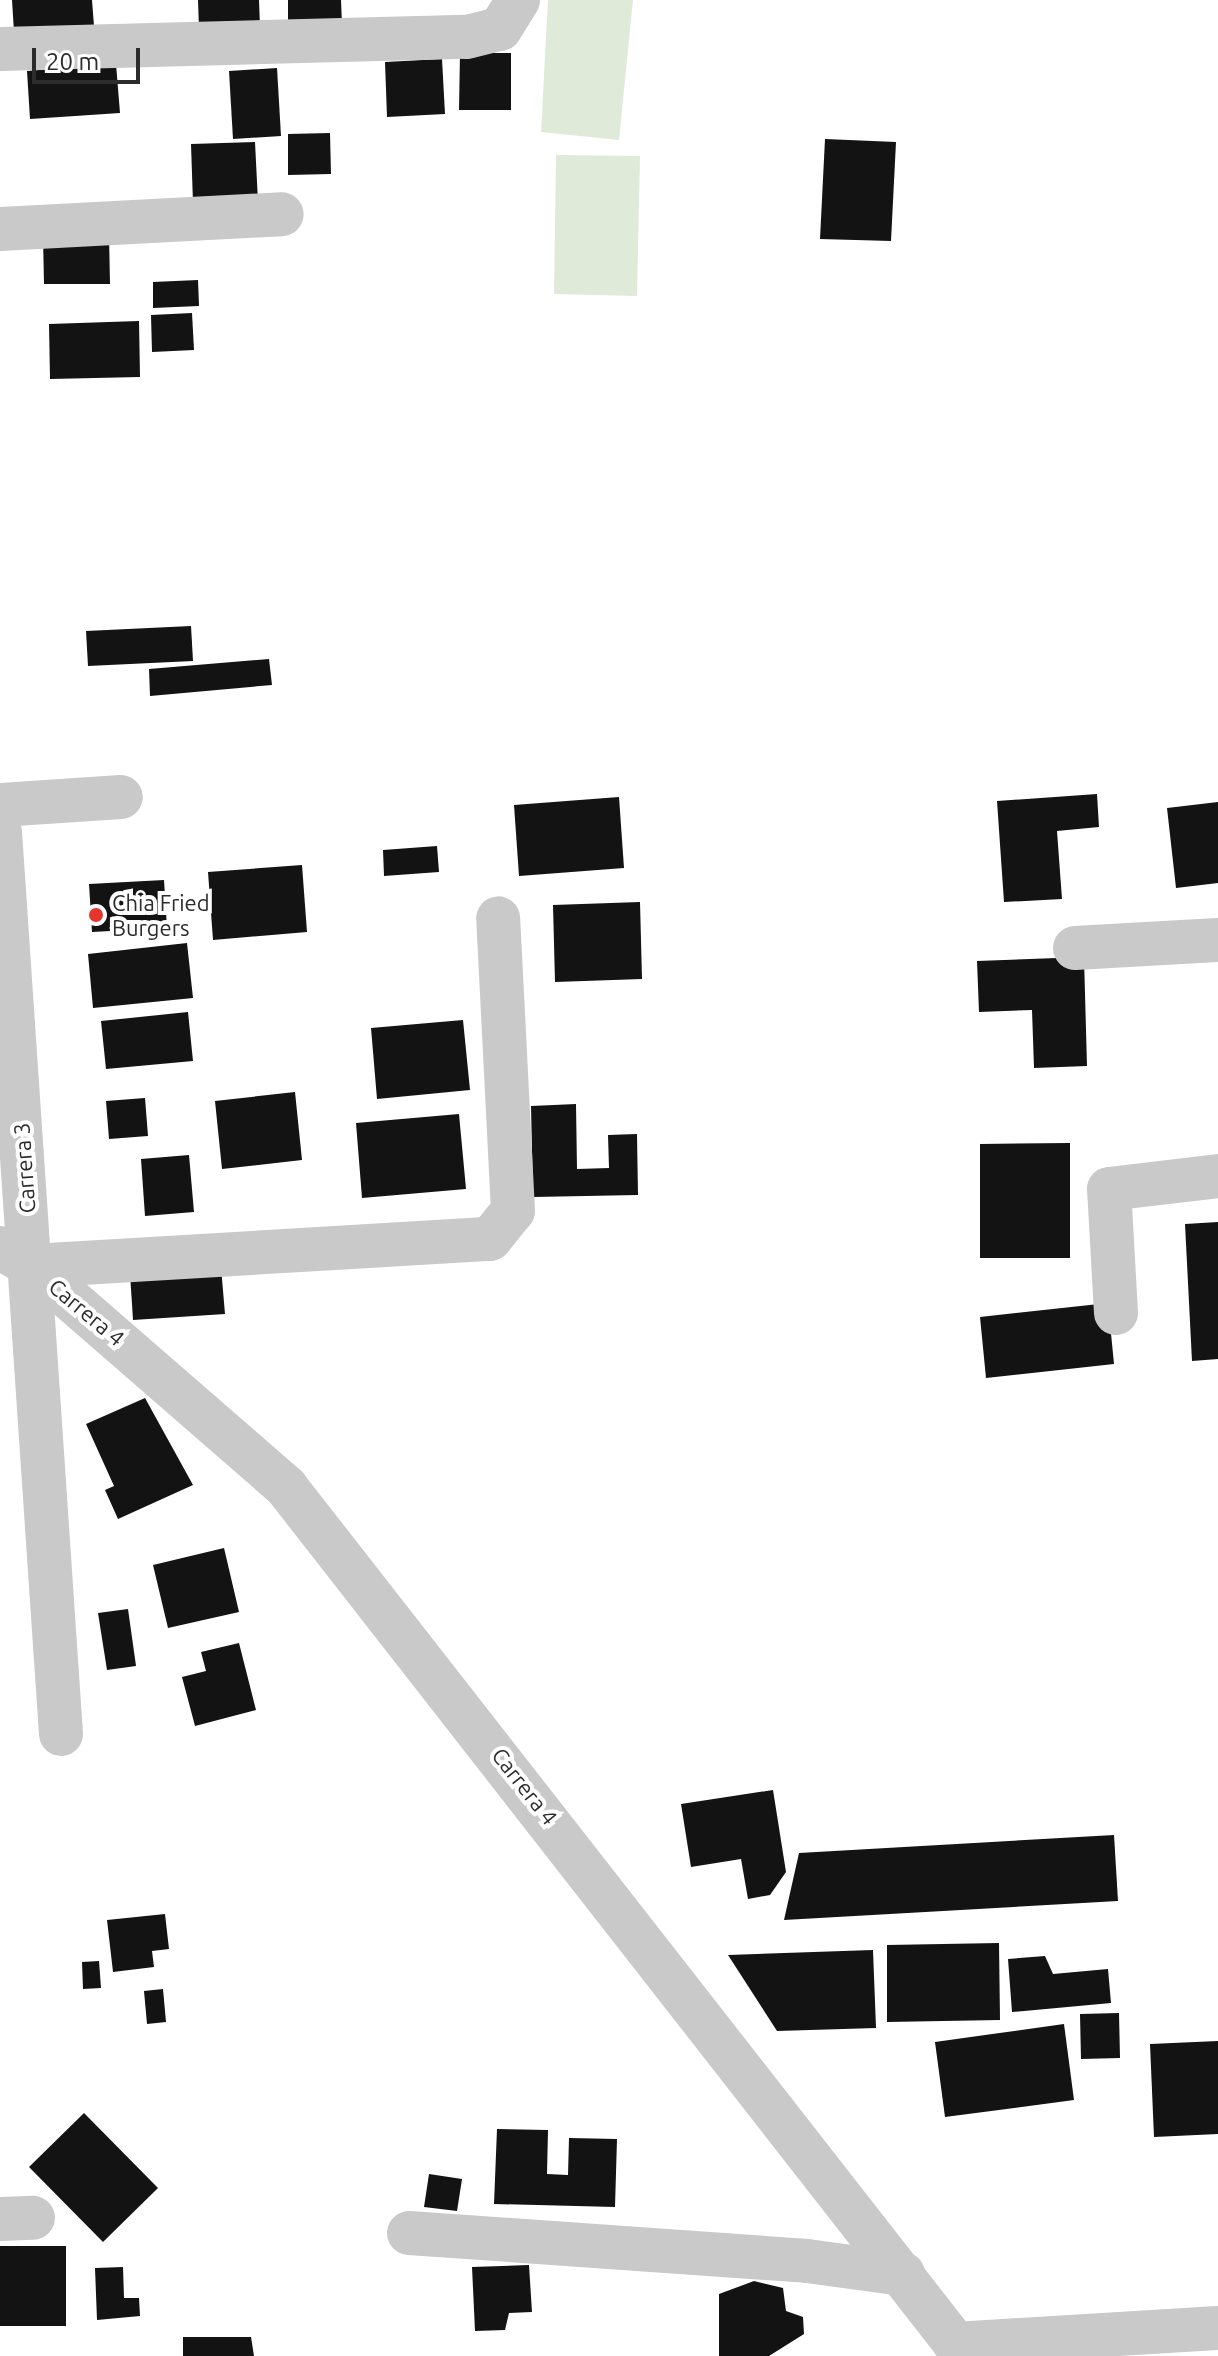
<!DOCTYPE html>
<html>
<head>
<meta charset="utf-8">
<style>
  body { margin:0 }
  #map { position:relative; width:1218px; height:2356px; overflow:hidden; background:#fff; font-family:Ubuntu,sans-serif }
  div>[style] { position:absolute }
  .green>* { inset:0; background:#e0ead9 }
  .building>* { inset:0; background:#131313 }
  .minor>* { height:44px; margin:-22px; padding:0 22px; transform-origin:22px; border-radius:22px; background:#c9c9c9 }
  .dots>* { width:22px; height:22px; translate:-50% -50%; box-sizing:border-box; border:4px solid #fff; border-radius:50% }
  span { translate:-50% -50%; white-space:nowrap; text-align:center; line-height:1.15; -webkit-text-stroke:8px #fff; paint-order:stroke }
  .poi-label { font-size:22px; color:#2c2c2c }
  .left { translate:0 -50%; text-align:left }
  .street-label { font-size:22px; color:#2c2c2c }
  .scale { position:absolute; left:32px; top:48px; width:108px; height:36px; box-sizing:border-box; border:4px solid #2c2c2c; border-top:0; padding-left:10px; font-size:24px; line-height:28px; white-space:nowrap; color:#2c2c2c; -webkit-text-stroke:6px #fff; paint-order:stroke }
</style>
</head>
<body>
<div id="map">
  <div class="green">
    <div style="clip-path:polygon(548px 0,633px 0,619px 140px,541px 132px)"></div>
    <div style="clip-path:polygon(556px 155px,640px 156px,637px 296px,554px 294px)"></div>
  </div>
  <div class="building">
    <div style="clip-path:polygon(12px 0,92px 0,94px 26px,14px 32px)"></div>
    <div style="clip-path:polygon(198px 0,259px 0,260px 27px,199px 29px)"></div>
    <div style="clip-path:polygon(288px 0,341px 0,342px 25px,288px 28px)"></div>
    <div style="clip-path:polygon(460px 53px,511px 53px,511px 110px,459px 110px)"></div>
    <div style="clip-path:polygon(442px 59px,445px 114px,387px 117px,385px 62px)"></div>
    <div style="clip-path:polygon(116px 64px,120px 113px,30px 119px,27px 71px)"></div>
    <div style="clip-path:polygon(277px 68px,281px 136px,233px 139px,229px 71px)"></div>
    <div style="clip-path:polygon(330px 133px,331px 174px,288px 175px,288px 134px)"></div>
    <div style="clip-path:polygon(825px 139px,896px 142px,891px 241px,820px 239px)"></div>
    <div style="clip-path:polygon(255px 142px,258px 202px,193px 203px,191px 144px)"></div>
    <div style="clip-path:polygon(109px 234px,110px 284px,44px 284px,43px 235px)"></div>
    <div style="clip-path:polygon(198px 280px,199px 306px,153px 308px,153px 282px)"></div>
    <div style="clip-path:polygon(192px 313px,194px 350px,152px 352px,151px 315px)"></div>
    <div style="clip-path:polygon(139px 321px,140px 377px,50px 379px,49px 324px)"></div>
    <div style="clip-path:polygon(191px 626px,193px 661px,88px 666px,86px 631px)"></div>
    <div style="clip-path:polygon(269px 659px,272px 685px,150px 696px,149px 669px)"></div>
    <div style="clip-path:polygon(1097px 794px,1099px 827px,1057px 831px,1062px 899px,1004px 902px,997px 801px)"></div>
    <div style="clip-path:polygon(619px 797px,624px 868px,519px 876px,514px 805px)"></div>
    <div style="clip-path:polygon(1218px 802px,1218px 883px,1176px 888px,1167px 808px)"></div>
    <div style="clip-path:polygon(437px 846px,439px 872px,384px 876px,383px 850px)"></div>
    <div style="clip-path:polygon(302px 865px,307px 932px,213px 940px,208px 872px)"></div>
    <div style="clip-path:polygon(164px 880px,167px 928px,92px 932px,89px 884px)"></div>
    <div style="clip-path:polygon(640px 902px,642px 979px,555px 982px,553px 905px)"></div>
    <div style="clip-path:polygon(187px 943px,193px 998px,93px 1008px,88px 954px)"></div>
    <div style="clip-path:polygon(1084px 957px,1087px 1066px,1034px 1068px,1032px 1010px,979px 1012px,977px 961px)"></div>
    <div style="clip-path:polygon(188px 1012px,193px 1061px,106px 1069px,101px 1021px)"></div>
    <div style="clip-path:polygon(463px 1020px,470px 1090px,377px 1099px,371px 1028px)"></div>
    <div style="clip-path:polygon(295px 1092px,302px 1160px,222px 1169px,215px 1101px)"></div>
    <div style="clip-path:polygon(145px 1098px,148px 1136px,109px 1139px,106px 1101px)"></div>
    <div style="clip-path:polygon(576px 1104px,577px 1169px,609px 1168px,608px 1135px,637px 1134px,638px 1195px,533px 1197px,531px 1106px)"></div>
    <div style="clip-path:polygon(459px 1114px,466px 1189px,362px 1198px,356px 1123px)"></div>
    <div style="clip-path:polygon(1070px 1143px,1070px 1258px,980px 1258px,980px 1144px)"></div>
    <div style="clip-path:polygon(189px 1155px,194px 1212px,145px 1216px,141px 1159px)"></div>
    <div style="clip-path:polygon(1218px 1222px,1218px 1359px,1192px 1361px,1185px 1224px)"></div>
    <div style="clip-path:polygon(221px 1267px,225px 1314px,133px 1320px,130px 1273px)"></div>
    <div style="clip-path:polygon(1108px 1303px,1114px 1364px,986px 1378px,980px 1317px)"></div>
    <div style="clip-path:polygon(145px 1398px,193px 1485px,118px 1519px,105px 1490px,114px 1486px,86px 1424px)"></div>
    <div style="clip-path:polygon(224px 1548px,239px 1612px,168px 1628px,153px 1565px)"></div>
    <div style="clip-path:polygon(128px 1609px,136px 1666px,107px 1670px,98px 1613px)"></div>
    <div style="clip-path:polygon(239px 1643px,256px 1710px,195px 1726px,182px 1677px,206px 1671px,201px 1652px)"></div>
    <div style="clip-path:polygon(773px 1790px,786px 1872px,770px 1895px,748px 1899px,741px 1859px,691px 1867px,681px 1804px)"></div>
    <div style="clip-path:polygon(1114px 1835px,1118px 1901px,784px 1920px,799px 1853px)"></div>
    <div style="clip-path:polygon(165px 1914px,169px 1949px,152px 1951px,154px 1967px,113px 1972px,107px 1920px)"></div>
    <div style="clip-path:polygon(999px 1943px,1000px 2020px,887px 2022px,887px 1945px)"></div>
    <div style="clip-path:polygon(873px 1950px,876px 2028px,777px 2031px,728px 1955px)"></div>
    <div style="clip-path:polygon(1045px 1956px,1053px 1974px,1108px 1969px,1111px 2003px,1012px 2012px,1008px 1959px)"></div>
    <div style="clip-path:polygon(99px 1961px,101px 1988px,83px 1989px,82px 1962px)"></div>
    <div style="clip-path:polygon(163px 1989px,166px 2022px,147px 2024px,144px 1991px)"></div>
    <div style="clip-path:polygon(1119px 2013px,1120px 2058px,1081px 2059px,1080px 2014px)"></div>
    <div style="clip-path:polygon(1064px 2024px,1074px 2100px,945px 2117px,935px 2042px)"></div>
    <div style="clip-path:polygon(1218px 2041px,1218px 2134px,1154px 2137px,1150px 2044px)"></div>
    <div style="clip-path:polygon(84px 2113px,158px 2188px,103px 2242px,29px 2167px)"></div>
    <div style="clip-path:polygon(497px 2129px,548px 2130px,547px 2174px,568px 2175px,569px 2138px,617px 2139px,615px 2207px,494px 2204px)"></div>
    <div style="clip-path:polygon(429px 2174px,462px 2179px,457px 2211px,424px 2207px)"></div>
    <div style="clip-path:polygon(0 2246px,66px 2246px,66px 2326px,0 2326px)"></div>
    <div style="clip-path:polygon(529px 2265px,532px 2312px,509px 2313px,505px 2330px,475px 2331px,472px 2267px)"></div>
    <div style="clip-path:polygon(123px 2267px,124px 2298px,139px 2298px,140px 2316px,97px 2320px,95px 2268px)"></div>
    <div style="clip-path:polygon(754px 2281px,783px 2288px,786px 2311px,803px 2317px,804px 2334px,769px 2356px,719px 2356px,719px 2294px)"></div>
    <div style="clip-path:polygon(183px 2337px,251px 2337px,254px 2356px,183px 2356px)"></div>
  </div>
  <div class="minor">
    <div style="left:0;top:49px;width:467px;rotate:-1.5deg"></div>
    <div style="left:467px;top:37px;width:34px;rotate:-14deg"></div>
    <div style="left:500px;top:29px;width:34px;rotate:-58deg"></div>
    <div style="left:0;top:229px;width:282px;rotate:-3deg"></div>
    <div style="left:0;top:805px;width:121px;rotate:-3.8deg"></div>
    <div style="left:0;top:832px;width:904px;rotate:86.13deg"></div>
    <div style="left:1075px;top:948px;width:143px;rotate:-3.2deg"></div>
    <div style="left:0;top:1248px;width:37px;rotate:29deg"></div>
    <div style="left:32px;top:1266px;width:337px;rotate:41deg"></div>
    <div style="left:286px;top:1487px;width:1103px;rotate:52deg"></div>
    <div style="left:32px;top:1266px;width:459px;rotate:-3.4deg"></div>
    <div style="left:490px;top:1239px;width:36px;rotate:-51deg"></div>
    <div style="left:513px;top:1211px;width:293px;rotate:-92.9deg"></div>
    <div style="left:1116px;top:1313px;width:124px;rotate:-93.2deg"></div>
    <div style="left:1109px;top:1189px;width:110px;rotate:-6.8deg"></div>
    <div style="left:0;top:2219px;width:33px;rotate:-2deg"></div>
    <div style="left:409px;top:2233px;width:399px;rotate:4deg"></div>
    <div style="left:807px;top:2261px;width:97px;rotate:7.7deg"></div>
    <div style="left:955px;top:2344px;width:263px;rotate:-3.5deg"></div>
  </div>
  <div class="dots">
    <div style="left:96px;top:915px;background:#e5352c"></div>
  </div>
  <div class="poi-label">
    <span class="left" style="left:112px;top:915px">Chia Fried<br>Burgers</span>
  </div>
  <div class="street-label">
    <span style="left:24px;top:1168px;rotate:-94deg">Carrera 3</span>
    <span style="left:87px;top:1312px;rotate:40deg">Carrera 4</span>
    <span style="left:525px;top:1786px;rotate:52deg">Carrera 4</span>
  </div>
  <div class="scale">20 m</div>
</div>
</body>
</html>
